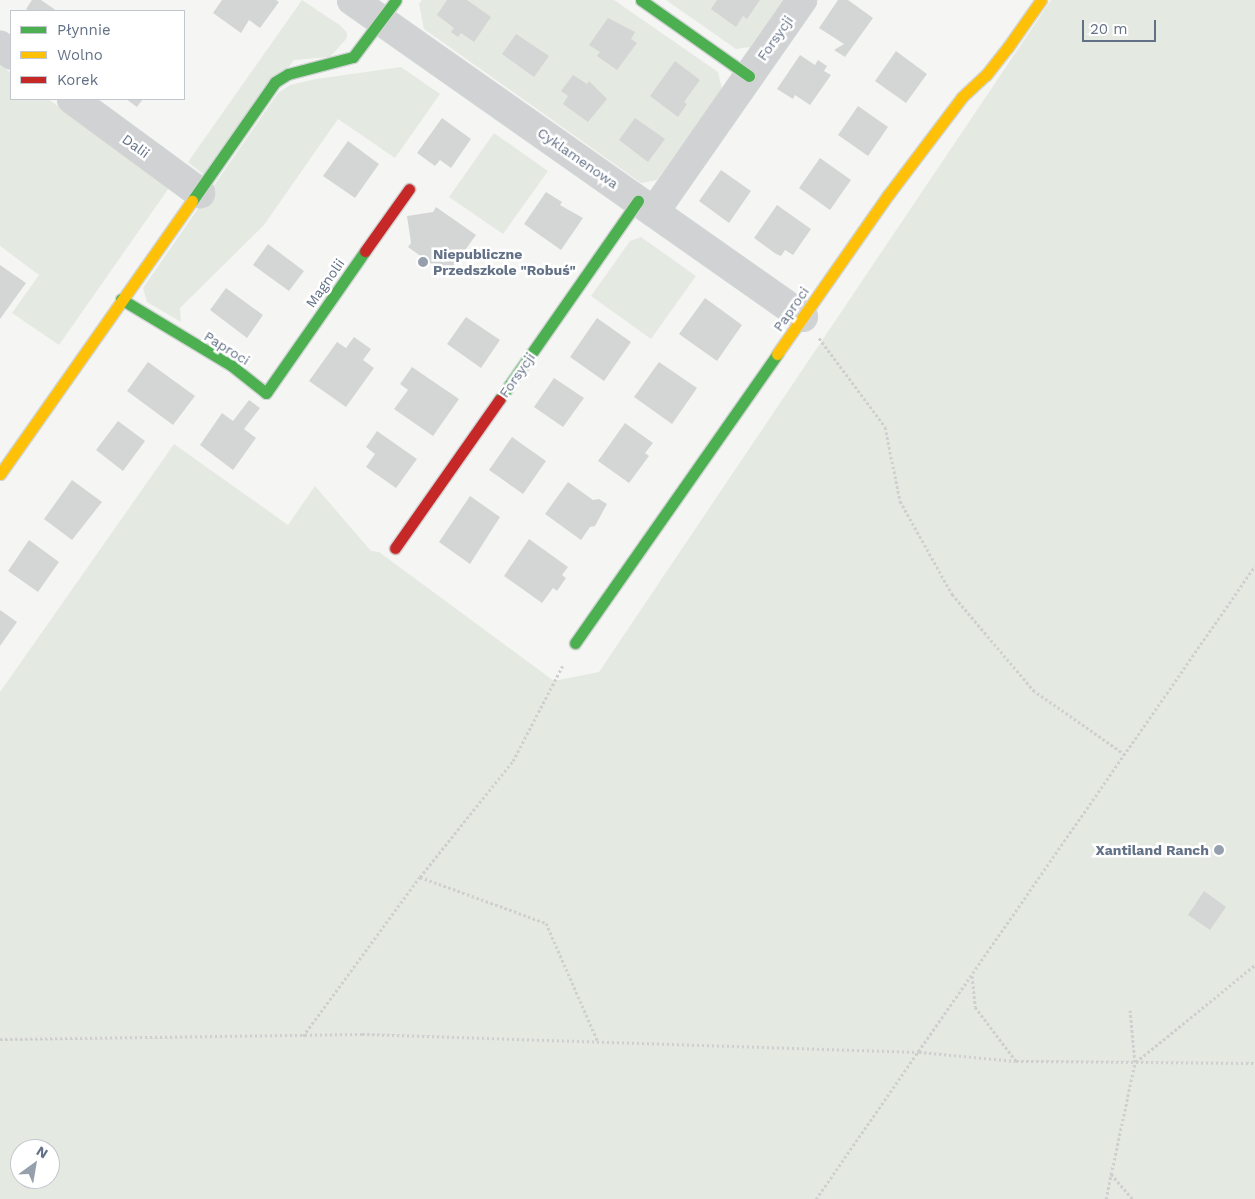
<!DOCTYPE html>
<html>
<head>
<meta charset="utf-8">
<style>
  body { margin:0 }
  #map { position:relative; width:1255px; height:1199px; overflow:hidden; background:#f5f6f4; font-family:"Work Sans",sans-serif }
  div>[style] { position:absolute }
  .green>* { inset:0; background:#e4e9e2 }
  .building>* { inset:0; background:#d4d6d6 }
  .path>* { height:3px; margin-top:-1.5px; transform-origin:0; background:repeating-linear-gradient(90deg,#cfcfcf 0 2.5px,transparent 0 5px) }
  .roads { filter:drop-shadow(1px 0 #d1d4d5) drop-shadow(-1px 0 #d1d4d5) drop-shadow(0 1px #d1d4d5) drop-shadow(0 -1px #d1d4d5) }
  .street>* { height:28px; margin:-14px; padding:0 14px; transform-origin:14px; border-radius:14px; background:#d1d2d3 }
  .fast>* { height:11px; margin:-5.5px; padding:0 5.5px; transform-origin:5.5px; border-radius:5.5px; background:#4caf50 }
  .slow>* { height:11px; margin:-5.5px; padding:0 5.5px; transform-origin:5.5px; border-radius:5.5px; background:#ffc107 }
  .jam>* { height:11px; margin:-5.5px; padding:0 5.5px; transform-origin:5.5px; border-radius:5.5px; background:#c62828 }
  .dots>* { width:14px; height:14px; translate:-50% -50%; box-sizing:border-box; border:2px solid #fff; border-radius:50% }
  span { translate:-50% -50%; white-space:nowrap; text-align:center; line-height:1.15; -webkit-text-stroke:5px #fff; paint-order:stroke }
  .street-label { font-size:14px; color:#637187 }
  .poi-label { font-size:14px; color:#637187; font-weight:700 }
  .left { translate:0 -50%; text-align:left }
  .right { translate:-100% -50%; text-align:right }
  .legend { position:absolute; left:10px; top:10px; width:175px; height:90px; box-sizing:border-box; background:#fff; border:1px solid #c1c6cf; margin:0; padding:6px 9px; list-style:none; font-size:15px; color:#637187 }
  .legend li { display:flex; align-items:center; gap:10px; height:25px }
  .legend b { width:25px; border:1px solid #c1c6cf }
  .north { position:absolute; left:10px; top:1139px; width:50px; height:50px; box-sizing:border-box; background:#fff; border:1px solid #c1c6cf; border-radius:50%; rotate:32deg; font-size:14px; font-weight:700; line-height:20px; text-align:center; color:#637187 }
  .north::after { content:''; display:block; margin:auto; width:18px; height:22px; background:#96a0ad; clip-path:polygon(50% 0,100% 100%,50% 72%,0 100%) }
  .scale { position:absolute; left:1082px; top:20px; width:74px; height:22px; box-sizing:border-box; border:2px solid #637187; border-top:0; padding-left:6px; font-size:15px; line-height:18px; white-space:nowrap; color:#637187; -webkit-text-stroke:4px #fff; paint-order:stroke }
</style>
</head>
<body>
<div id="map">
  <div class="green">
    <div style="clip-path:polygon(302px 0,341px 26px,347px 33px,347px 38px,330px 57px,294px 60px,204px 175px,188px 162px)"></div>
    <div style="clip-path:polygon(422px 0,614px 0,718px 72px,722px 89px,657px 180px,641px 183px,424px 29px,419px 4px)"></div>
    <div style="clip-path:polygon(666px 0,783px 0,750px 47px,736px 49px)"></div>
    <div style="clip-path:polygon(evenodd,1051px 0,1255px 0,1255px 1199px,0 1199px,0 692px,174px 444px,288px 525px,315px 486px,371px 551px,379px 552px,554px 681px,599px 672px,1051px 0,20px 1149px,50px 1149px,50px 1179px,20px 1179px,20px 1149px)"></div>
    <div style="clip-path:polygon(0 65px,11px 73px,11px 99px,48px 99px,171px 185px,59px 345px,12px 313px,39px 275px,0 246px)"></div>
    <div style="clip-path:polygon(401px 67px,440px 94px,395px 158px,338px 119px,264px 225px,180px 308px,181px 322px,147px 302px,143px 288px,278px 93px,290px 85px,316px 79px)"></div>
    <div style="clip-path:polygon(494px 133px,548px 171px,503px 234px,449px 197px)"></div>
    <div style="clip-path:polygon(641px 237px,696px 276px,651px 339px,591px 296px,630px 241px)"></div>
  </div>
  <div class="building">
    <div style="clip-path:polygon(32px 0,41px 0,57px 11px,29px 11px,26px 9px)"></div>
    <div style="clip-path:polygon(222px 0,276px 0,279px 2px,260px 28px,249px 20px,241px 33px,213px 13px)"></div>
    <div style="clip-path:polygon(447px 0,467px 0,491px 17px,474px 42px,461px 33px,458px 37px,451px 32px,454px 28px,437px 15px)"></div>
    <div style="clip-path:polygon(717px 0,760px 0,747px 19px,743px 16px,736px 27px,711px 9px)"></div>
    <div style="clip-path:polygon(838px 0,848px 0,873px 18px,845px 57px,834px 50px,844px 44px,819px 28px)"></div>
    <div style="clip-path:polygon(608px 18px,635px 32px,631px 39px,637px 43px,617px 70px,597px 56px,600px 52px,589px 45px)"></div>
    <div style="clip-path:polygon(516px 34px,549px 56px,534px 77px,502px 54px)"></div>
    <div style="clip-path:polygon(896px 51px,927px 74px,906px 103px,875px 81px)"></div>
    <div style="clip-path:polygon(800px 55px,815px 65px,818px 60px,827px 66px,824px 71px,831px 75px,810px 105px,795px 95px,793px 99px,777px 89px)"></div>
    <div style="clip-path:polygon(675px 61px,700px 80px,684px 102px,687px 104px,678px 117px,650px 96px)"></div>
    <div style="clip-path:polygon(573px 75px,587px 84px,589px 81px,607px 99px,588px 122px,563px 104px,568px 96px,561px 91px)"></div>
    <div style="clip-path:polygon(126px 99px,143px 99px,137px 107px)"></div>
    <div style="clip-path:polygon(858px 106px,888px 127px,868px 156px,838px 135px)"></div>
    <div style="clip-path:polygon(442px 118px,471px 139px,451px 168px,440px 160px,435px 166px,417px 153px)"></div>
    <div style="clip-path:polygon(635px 118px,665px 139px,648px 162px,619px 140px)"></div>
    <div style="clip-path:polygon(348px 141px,379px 164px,355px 198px,323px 176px)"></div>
    <div style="clip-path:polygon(820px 158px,851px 180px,830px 210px,799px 188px)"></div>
    <div style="clip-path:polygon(721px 170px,751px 191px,729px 223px,699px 201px)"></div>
    <div style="clip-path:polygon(546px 192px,562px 202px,560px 205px,583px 218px,561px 250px,524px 224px)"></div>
    <div style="clip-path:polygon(777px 205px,811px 229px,793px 255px,785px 250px,781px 256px,776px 254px,754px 238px)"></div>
    <div style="clip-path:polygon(436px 207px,476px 235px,447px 275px,408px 247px,411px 243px,407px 216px,433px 212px)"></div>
    <div style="clip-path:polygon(268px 244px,304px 271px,289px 291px,253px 265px)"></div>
    <div style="clip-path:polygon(0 265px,26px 283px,0 319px)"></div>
    <div style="clip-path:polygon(226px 288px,263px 315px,247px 338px,210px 310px)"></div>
    <div style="clip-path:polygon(705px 298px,742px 325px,717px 361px,679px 334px)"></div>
    <div style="clip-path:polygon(466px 317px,500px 340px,481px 368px,447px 344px)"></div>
    <div style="clip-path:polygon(597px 318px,631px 342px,604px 381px,570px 357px)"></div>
    <div style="clip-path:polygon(354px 337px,371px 349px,363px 360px,374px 368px,346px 407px,309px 381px,337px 342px,346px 348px)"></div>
    <div style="clip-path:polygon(148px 362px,195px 396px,173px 425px,127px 391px)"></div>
    <div style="clip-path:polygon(659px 362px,697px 388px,672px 424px,634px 397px)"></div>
    <div style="clip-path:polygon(412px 367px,459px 399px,433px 436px,394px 409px,408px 390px,400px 384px)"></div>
    <div style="clip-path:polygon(554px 378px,584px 398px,563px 427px,534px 407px)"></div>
    <div style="clip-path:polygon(249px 400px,260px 408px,244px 429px,256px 438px,233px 470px,200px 445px,222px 413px,233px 421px)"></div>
    <div style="clip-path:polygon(118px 421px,145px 441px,123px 471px,96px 450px)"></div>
    <div style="clip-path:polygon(625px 423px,653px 443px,645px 453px,649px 456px,629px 483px,598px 461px)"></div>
    <div style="clip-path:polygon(377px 431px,417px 459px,396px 488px,366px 467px,375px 454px,366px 447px)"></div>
    <div style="clip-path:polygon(512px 437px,546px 461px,523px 494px,489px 470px)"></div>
    <div style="clip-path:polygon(72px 480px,102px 502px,72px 540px,44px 519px)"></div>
    <div style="clip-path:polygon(568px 482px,593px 500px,599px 499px,607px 504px,595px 526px,590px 527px,581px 540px,545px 514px)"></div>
    <div style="clip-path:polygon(470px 496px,500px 517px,470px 564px,439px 542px)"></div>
    <div style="clip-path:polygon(529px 539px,568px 567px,562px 575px,566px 578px,557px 591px,553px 588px,542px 603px,504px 576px)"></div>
    <div style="clip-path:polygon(29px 540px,59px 562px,38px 592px,8px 571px)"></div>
    <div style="clip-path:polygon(0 610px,17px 622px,0 646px)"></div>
    <div style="clip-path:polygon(1204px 891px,1226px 907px,1210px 930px,1188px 915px)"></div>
  </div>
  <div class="path">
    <div style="left:819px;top:338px;width:111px;rotate:53.4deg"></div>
    <div style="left:885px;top:427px;width:76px;rotate:78.5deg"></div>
    <div style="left:900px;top:501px;width:107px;rotate:60.8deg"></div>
    <div style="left:952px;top:594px;width:126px;rotate:49.8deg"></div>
    <div style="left:1033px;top:690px;width:111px;rotate:35.1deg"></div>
    <div style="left:420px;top:877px;width:134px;rotate:20.1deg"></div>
    <div style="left:546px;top:923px;width:130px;rotate:66.4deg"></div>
    <div style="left:972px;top:976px;width:31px;rotate:84deg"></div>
    <div style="left:975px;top:1007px;width:68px;rotate:52.8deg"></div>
    <div style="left:303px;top:1036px;width:197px;rotate:-53.7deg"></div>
    <div style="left:420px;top:877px;width:149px;rotate:-51.3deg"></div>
    <div style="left:513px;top:761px;width:108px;rotate:-62.5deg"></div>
    <div style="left:0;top:1039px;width:362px;rotate:-0.8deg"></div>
    <div style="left:362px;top:1034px;width:557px;rotate:1.85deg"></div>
    <div style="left:919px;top:1052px;width:97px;rotate:5.3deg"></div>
    <div style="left:1016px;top:1061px;width:239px;rotate:0.5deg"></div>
    <div style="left:1136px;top:1062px;width:154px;rotate:-39.2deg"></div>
    <div style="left:1111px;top:1174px;width:33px;rotate:49deg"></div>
    <div style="left:816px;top:1199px;width:770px;rotate:-55.26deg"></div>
    <div style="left:1106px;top:1199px;width:140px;rotate:-78deg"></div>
    <div style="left:1135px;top:1062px;width:52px;rotate:-95.5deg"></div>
  </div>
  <div class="roads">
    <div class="street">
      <div style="left:352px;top:0;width:551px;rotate:35.1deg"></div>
      <div style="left:0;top:46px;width:14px;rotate:36deg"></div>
      <div style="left:72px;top:99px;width:159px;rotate:36.3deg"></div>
      <div style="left:654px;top:212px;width:259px;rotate:-55.1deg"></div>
    </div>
    <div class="fast">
      <div style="left:641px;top:0;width:132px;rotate:35.1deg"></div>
      <div style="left:192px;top:201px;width:145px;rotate:-55.1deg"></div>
      <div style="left:275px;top:82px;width:15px;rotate:-32deg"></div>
      <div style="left:288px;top:74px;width:67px;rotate:-14.7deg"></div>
      <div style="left:353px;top:57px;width:71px;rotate:-53deg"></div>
      <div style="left:121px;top:299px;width:130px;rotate:31.1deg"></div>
      <div style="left:232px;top:366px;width:43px;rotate:38.5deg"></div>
      <div style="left:266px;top:393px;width:173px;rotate:-55.1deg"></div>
      <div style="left:499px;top:400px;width:243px;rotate:-55.1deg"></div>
      <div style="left:575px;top:643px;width:353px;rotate:-55deg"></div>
    </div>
    <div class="slow">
      <div style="left:777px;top:354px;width:194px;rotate:-55.1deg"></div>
      <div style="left:888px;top:195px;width:123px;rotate:-52.9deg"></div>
      <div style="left:962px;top:97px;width:33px;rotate:-43deg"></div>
      <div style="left:986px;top:75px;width:36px;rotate:-52deg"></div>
      <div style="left:1008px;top:47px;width:57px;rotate:-54.9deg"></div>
      <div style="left:0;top:474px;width:334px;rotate:-54.9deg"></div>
    </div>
    <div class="jam">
      <div style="left:365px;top:251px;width:76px;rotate:-54.6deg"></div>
      <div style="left:395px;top:548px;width:181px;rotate:-54.9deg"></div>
    </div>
  </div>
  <div class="dots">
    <div style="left:423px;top:262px;background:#96a0ad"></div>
    <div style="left:1219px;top:850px;background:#96a0ad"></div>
  </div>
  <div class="street-label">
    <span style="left:775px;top:38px;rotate:-55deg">Forsycji</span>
    <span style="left:136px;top:146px;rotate:36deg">Dalii</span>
    <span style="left:578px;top:158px;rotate:35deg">Cyklamenowa</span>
    <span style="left:325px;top:283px;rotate:-55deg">Magnolii</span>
    <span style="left:791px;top:309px;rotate:-55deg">Paproci</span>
    <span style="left:227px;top:348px;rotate:32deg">Paproci</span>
    <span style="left:517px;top:375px;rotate:-55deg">Forsycji</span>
  </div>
  <div class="poi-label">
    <span class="left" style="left:433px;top:262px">Niepubliczne<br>Przedszkole "Robuś"</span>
    <span class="right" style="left:1209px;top:850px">Xantiland Ranch</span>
  </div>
  <ul class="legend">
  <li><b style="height:6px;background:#4caf50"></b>Płynnie</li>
  <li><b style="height:6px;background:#ffc107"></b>Wolno</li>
  <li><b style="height:6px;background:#c62828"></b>Korek</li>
  </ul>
  <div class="north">N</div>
  <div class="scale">20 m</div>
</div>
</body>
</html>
